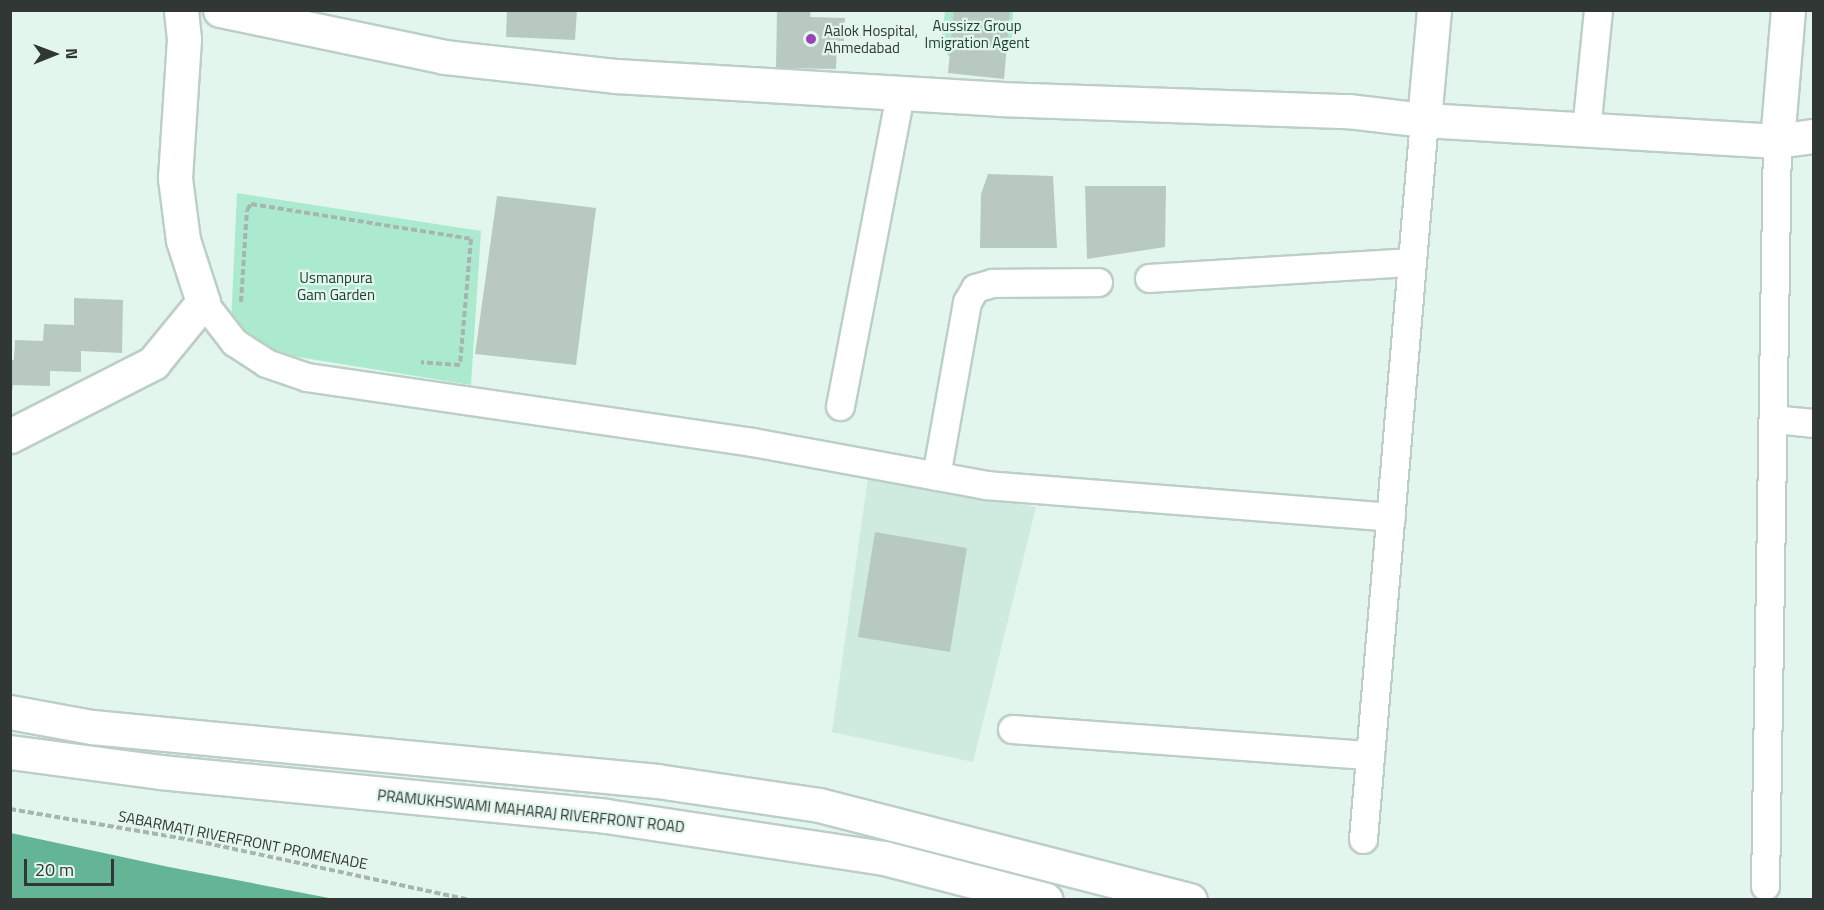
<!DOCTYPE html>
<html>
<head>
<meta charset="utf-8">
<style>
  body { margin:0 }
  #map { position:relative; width:1824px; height:910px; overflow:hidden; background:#e3f6ed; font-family:"Titillium Web",sans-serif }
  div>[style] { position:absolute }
  .built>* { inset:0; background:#cfeade }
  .green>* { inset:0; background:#abeacf }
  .water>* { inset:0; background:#64b496 }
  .building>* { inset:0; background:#b7c9c1 }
  .path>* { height:4px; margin-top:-2px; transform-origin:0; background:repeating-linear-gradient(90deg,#a6b5ae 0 6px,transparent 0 9px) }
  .roads { filter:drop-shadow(2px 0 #bccec6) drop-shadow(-2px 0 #bccec6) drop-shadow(0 2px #bccec6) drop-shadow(0 -2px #bccec6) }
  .street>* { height:27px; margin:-13.5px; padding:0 13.5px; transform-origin:13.5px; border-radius:13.5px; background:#fff }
  .secondary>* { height:33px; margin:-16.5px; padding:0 16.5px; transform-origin:16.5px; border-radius:16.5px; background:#fff }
  .dots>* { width:16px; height:16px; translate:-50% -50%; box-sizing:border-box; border:3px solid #e3f6ed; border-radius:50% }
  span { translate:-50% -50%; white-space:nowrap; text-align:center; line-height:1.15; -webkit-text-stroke:4.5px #e3f6ed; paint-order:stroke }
  .park-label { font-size:15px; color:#193e31 }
  .poi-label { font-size:15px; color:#303734 }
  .left { translate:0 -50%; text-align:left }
  .street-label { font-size:15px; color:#303734 }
  .frame { position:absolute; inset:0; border:12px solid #303734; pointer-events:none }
  .north { position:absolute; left:24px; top:24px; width:60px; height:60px; -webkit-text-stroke:4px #e3f6ed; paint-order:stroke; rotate:89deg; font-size:16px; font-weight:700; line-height:24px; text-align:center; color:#303734 }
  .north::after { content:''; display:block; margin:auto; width:21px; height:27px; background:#303734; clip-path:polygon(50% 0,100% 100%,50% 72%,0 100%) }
  .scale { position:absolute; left:24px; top:859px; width:90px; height:27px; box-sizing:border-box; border:3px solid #303734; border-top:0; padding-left:8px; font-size:18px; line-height:21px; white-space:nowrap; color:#303734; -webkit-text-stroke:4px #e3f6ed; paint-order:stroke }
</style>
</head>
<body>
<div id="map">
  <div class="built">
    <div style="clip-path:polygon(868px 478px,1036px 507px,973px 762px,832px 732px)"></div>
  </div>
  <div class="green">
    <div style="clip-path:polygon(945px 11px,1013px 11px,1012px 37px,1002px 57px,948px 56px,942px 34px)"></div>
    <div style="clip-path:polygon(237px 193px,481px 231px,471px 385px,267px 352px,231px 323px)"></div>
  </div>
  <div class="water">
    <div style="clip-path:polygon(11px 833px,169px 867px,334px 899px,11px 899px)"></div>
  </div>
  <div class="building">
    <div style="clip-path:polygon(507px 10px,577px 10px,575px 40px,506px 37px)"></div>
    <div style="clip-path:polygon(777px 10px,811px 10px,810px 17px,845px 18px,844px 41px,837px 41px,836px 69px,776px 68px)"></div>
    <div style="clip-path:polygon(954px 10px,1010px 10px,1004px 79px,948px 73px)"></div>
    <div style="clip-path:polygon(988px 174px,1053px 176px,1057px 248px,980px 248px,981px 194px)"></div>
    <div style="clip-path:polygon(1085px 186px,1166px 186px,1165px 247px,1087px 259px)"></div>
    <div style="clip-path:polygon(497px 196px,596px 208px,576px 365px,475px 354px)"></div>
    <div style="clip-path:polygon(74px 298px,123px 300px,122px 353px,81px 351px,81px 372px,50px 371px,50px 386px,13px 385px,10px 405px,10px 360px,14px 360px,15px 340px,43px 341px,44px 324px,74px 325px)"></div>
    <div style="clip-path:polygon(875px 532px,967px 548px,950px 652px,858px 637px)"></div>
  </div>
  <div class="path">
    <div style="left:241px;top:302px;width:92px;rotate:-86.3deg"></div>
    <div style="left:247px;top:210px;width:7px;rotate:-56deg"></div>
    <div style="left:251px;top:204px;width:223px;rotate:9deg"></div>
    <div style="left:471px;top:239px;width:126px;rotate:95deg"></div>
    <div style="left:460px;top:365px;width:39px;rotate:-176deg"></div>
    <div style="left:10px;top:809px;width:190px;rotate:9.7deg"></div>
    <div style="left:197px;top:841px;width:279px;rotate:12.2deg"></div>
  </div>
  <div class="roads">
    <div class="street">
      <div style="left:1586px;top:130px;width:121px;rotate:-84.3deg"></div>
      <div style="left:1149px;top:278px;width:263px;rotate:-3.5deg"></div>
      <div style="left:203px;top:302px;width:51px;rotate:52.2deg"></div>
      <div style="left:234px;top:342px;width:38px;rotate:33deg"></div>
      <div style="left:266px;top:363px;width:43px;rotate:18.9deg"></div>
      <div style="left:307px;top:377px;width:450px;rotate:8.3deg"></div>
      <div style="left:752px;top:442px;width:238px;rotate:10.4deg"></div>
      <div style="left:986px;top:485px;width:406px;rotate:4.5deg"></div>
      <div style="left:840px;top:406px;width:318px;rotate:-79.1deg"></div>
      <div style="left:1773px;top:419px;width:41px;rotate:5.6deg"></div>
      <div style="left:936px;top:476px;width:177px;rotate:-79.9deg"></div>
      <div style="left:967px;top:302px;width:16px;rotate:-60deg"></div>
      <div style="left:975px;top:288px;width:18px;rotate:-16deg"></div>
      <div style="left:992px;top:283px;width:106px;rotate:-0.5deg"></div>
      <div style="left:1012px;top:729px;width:359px;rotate:4.2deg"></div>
      <div style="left:1363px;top:839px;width:722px;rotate:-85.15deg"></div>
      <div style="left:1765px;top:886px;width:745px;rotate:-89.08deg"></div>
    </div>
    <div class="secondary">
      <div style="left:220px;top:10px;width:229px;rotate:11.8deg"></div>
      <div style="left:444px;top:57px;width:173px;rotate:6.3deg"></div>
      <div style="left:616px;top:76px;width:384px;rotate:3.4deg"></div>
      <div style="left:999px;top:99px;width:349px;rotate:2deg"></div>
      <div style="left:1348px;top:111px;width:77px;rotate:6.8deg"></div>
      <div style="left:1424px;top:120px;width:354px;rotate:3.4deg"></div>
      <div style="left:1777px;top:141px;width:37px;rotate:-8deg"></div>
      <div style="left:1424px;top:120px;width:110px;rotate:-84.8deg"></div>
      <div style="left:1777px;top:141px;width:131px;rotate:-85.2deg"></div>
      <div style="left:10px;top:436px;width:161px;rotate:-27deg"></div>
      <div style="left:153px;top:363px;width:79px;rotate:-50.7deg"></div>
      <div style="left:203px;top:302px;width:65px;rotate:-107.9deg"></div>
      <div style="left:183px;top:240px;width:63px;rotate:-97.4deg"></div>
      <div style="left:175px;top:178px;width:139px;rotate:-86.3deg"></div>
      <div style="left:184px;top:39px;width:29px;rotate:-96deg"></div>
      <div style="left:10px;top:712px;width:83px;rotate:10.4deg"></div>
      <div style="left:92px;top:727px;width:568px;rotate:5.46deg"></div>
      <div style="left:657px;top:781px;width:164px;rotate:8.4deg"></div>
      <div style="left:819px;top:805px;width:383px;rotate:14.4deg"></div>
      <div style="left:10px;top:752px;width:151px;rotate:7.6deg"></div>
      <div style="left:160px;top:772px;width:448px;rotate:5.6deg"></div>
      <div style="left:606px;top:816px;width:281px;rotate:8.6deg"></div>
      <div style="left:884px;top:858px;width:167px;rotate:14.5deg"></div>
    </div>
  </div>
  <div class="dots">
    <div style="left:811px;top:39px;background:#9845b3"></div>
  </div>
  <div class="park-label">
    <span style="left:977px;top:34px">Aussizz Group<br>Imigration Agent</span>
    <span style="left:336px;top:286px">Usmanpura<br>Gam Garden</span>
  </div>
  <div class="poi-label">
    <span class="left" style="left:824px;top:39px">Aalok Hospital,<br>Ahmedabad</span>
  </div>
  <div class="street-label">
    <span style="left:531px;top:811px;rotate:6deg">PRAMUKHSWAMI MAHARAJ RIVERFRONT ROAD</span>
    <span style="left:243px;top:840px;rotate:11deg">SABARMATI RIVERFRONT PROMENADE</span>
  </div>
  <div class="frame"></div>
  <div class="north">N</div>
  <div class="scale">20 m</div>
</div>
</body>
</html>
